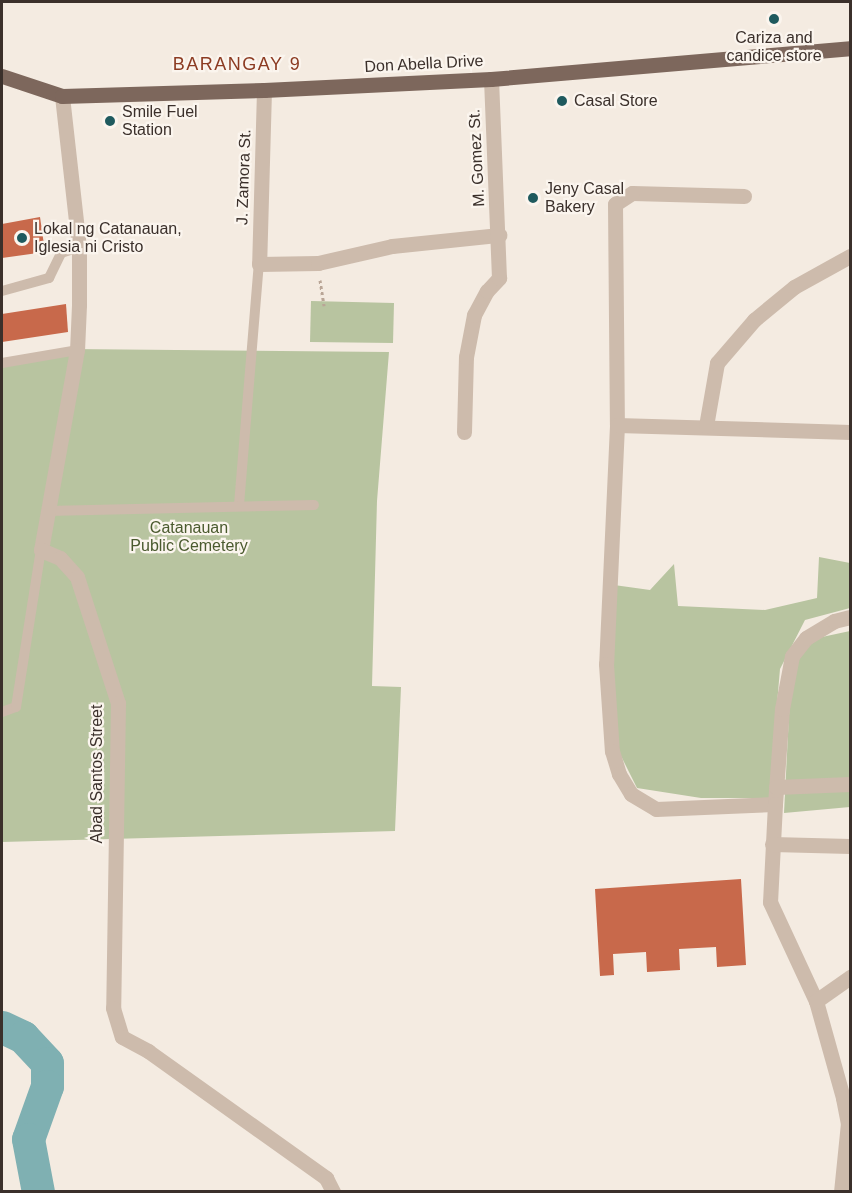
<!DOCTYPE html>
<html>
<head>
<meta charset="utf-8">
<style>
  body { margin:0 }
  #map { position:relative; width:852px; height:1193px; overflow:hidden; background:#f4ebe1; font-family:Arial,sans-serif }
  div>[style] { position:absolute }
  .green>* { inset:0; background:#b8c4a0 }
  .river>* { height:33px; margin:-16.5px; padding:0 16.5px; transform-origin:16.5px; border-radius:16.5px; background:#7fb0b2 }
  .building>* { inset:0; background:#c8694b }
  .path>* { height:3px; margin-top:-1.5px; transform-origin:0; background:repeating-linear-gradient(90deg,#b9a596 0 3px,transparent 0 6px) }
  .service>* { height:10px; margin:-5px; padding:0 5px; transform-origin:5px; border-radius:5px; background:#cdbbac }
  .minor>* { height:15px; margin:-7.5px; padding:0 7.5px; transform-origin:7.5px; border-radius:7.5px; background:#cdbbac }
  .primary>* { height:15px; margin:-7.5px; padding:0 7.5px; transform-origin:7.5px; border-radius:7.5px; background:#7d675c }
  .dots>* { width:16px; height:16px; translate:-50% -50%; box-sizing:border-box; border:3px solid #fbf5ee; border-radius:50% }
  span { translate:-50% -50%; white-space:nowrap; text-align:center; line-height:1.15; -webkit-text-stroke:4.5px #fbf5ee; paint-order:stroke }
  .poi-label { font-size:16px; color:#3b302b }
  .left { translate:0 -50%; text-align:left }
  .street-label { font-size:16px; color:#3b302b }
  .park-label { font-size:16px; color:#4a5a2e }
  .neighbourhood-label { font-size:18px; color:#8c3b22; letter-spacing:1.5px }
  .frame { position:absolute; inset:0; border:3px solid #3b302b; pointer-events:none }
</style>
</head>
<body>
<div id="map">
  <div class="green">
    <div style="clip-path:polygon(311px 301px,394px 303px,393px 343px,310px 342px)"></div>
    <div style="clip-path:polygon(70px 349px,389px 352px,377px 501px,372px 686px,401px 687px,395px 831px,2px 842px,2px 363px)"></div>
    <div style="clip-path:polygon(819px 557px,850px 563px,850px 608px,805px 620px,780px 669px,769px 798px,701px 798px,637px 788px,617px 748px,611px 663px,614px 585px,650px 590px,674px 564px,678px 606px,765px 610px,817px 598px)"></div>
    <div style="clip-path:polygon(850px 631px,850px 807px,784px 813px,792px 656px,822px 637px)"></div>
  </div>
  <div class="river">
    <div style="left:2px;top:1027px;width:23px;rotate:25deg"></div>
    <div style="left:23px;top:1037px;width:35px;rotate:47deg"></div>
    <div style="left:47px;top:1063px;width:23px;rotate:90deg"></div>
    <div style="left:47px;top:1086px;width:56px;rotate:109.7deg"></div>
    <div style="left:28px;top:1139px;width:54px;rotate:79.3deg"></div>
  </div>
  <div class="building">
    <div style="clip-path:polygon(40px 217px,45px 252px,2px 258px,2px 224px)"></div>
    <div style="clip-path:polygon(66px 304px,68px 332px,2px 342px,2px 314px)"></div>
    <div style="clip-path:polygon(741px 879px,746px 965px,717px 967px,716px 947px,679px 949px,680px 970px,647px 972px,646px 952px,613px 954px,614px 975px,600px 976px,595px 889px)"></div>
  </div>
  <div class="path">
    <div style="left:320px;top:280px;width:26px;rotate:81deg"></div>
  </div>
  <div class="service">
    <div style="left:2px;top:291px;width:49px;rotate:-15.5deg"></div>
    <div style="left:49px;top:278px;width:28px;rotate:-64deg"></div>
    <div style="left:61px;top:253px;width:19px;rotate:-18deg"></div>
    <div style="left:2px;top:363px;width:76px;rotate:-9.8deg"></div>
    <div style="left:239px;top:505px;width:242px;rotate:-85.3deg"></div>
    <div style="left:47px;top:511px;width:267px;rotate:-1.3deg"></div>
    <div style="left:2px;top:712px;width:15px;rotate:-20deg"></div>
    <div style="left:16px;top:707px;width:159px;rotate:-81deg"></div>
  </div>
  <div class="minor">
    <div style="left:264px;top:90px;width:174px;rotate:91.6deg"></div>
    <div style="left:259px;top:264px;width:59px;rotate:-1deg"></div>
    <div style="left:318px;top:263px;width:76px;rotate:-12.9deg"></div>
    <div style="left:392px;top:246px;width:108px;rotate:-5.9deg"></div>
    <div style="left:62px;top:96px;width:152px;rotate:83.6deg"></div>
    <div style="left:79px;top:247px;width:58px;rotate:90deg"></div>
    <div style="left:79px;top:305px;width:45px;rotate:92.5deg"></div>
    <div style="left:77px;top:350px;width:203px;rotate:100.2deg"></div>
    <div style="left:41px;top:550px;width:21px;rotate:23deg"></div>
    <div style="left:60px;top:558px;width:25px;rotate:48deg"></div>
    <div style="left:77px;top:577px;width:133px;rotate:72deg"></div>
    <div style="left:118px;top:703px;width:305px;rotate:90.9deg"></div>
    <div style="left:113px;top:1008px;width:30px;rotate:73deg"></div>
    <div style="left:122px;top:1037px;width:30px;rotate:28deg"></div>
    <div style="left:148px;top:1051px;width:219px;rotate:35.5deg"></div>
    <div style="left:326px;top:1178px;width:16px;rotate:63deg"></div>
    <div style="left:744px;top:196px;width:112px;rotate:-178.5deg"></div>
    <div style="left:632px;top:193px;width:20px;rotate:147deg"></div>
    <div style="left:615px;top:204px;width:221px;rotate:89.5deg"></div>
    <div style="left:617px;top:425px;width:239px;rotate:92.6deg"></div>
    <div style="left:606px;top:664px;width:87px;rotate:86.1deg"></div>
    <div style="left:612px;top:751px;width:24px;rotate:73deg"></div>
    <div style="left:619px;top:774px;width:23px;rotate:59deg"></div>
    <div style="left:631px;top:794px;width:29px;rotate:31deg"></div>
    <div style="left:656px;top:809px;width:119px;rotate:-2.4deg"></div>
    <div style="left:775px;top:804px;width:95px;rotate:-85.8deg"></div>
    <div style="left:782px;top:709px;width:54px;rotate:-79.3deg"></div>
    <div style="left:792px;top:656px;width:23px;rotate:-52deg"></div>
    <div style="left:806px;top:638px;width:33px;rotate:-31deg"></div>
    <div style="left:834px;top:621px;width:16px;rotate:-14deg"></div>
    <div style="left:617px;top:425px;width:233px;rotate:1.7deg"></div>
    <div style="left:706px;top:426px;width:64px;rotate:-80.1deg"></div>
    <div style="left:717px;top:363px;width:57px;rotate:-49.3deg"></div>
    <div style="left:754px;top:320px;width:52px;rotate:-39.5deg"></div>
    <div style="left:794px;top:287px;width:64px;rotate:-29deg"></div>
    <div style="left:464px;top:432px;width:75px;rotate:-88.5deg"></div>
    <div style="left:466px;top:357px;width:43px;rotate:-79.2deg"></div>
    <div style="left:474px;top:315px;width:27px;rotate:-62deg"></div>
    <div style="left:487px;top:291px;width:18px;rotate:-47deg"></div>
    <div style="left:499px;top:278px;width:199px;rotate:-92.3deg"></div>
    <div style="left:776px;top:787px;width:74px;rotate:-2.3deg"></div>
    <div style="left:775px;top:804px;width:98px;rotate:92.9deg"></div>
    <div style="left:770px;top:902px;width:109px;rotate:65.1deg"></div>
    <div style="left:816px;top:1001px;width:101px;rotate:74.4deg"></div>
    <div style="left:843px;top:1098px;width:25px;rotate:79deg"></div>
    <div style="left:848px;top:1123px;width:69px;rotate:95.8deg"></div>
    <div style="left:772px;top:844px;width:78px;rotate:1.5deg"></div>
    <div style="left:816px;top:1001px;width:42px;rotate:-35.2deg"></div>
  </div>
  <div class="primary">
    <div style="left:2px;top:76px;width:63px;rotate:18.4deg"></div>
    <div style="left:62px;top:96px;width:202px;rotate:-1.7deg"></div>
    <div style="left:264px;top:90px;width:227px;rotate:-2.8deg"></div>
    <div style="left:491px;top:79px;width:360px;rotate:-4.9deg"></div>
  </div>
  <div class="dots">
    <div style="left:774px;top:19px;background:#1f5a5e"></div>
    <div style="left:562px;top:101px;background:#1f5a5e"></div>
    <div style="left:110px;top:121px;background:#1f5a5e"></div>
    <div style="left:533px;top:198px;background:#1f5a5e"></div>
    <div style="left:22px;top:238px;background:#1f5a5e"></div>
  </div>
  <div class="poi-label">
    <span style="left:774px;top:47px">Cariza and<br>candice store</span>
    <span class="left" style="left:574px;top:101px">Casal Store</span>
    <span class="left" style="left:122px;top:121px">Smile Fuel<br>Station</span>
    <span class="left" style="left:545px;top:198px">Jeny Casal<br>Bakery</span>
    <span class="left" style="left:34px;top:238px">Lokal ng Catanauan,<br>Iglesia ni Cristo</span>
  </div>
  <div class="street-label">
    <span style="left:424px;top:64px;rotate:-3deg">Don Abella Drive</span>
    <span style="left:477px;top:158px;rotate:-93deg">M. Gomez St.</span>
    <span style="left:244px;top:177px;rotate:-88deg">J. Zamora St.</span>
    <span style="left:97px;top:774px;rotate:-90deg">Abad Santos Street</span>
  </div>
  <div class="park-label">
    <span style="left:189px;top:537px">Catanauan<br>Public Cemetery</span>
  </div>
  <div class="neighbourhood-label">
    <span style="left:237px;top:64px">BARANGAY 9</span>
  </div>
  <div class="frame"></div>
</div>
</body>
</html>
